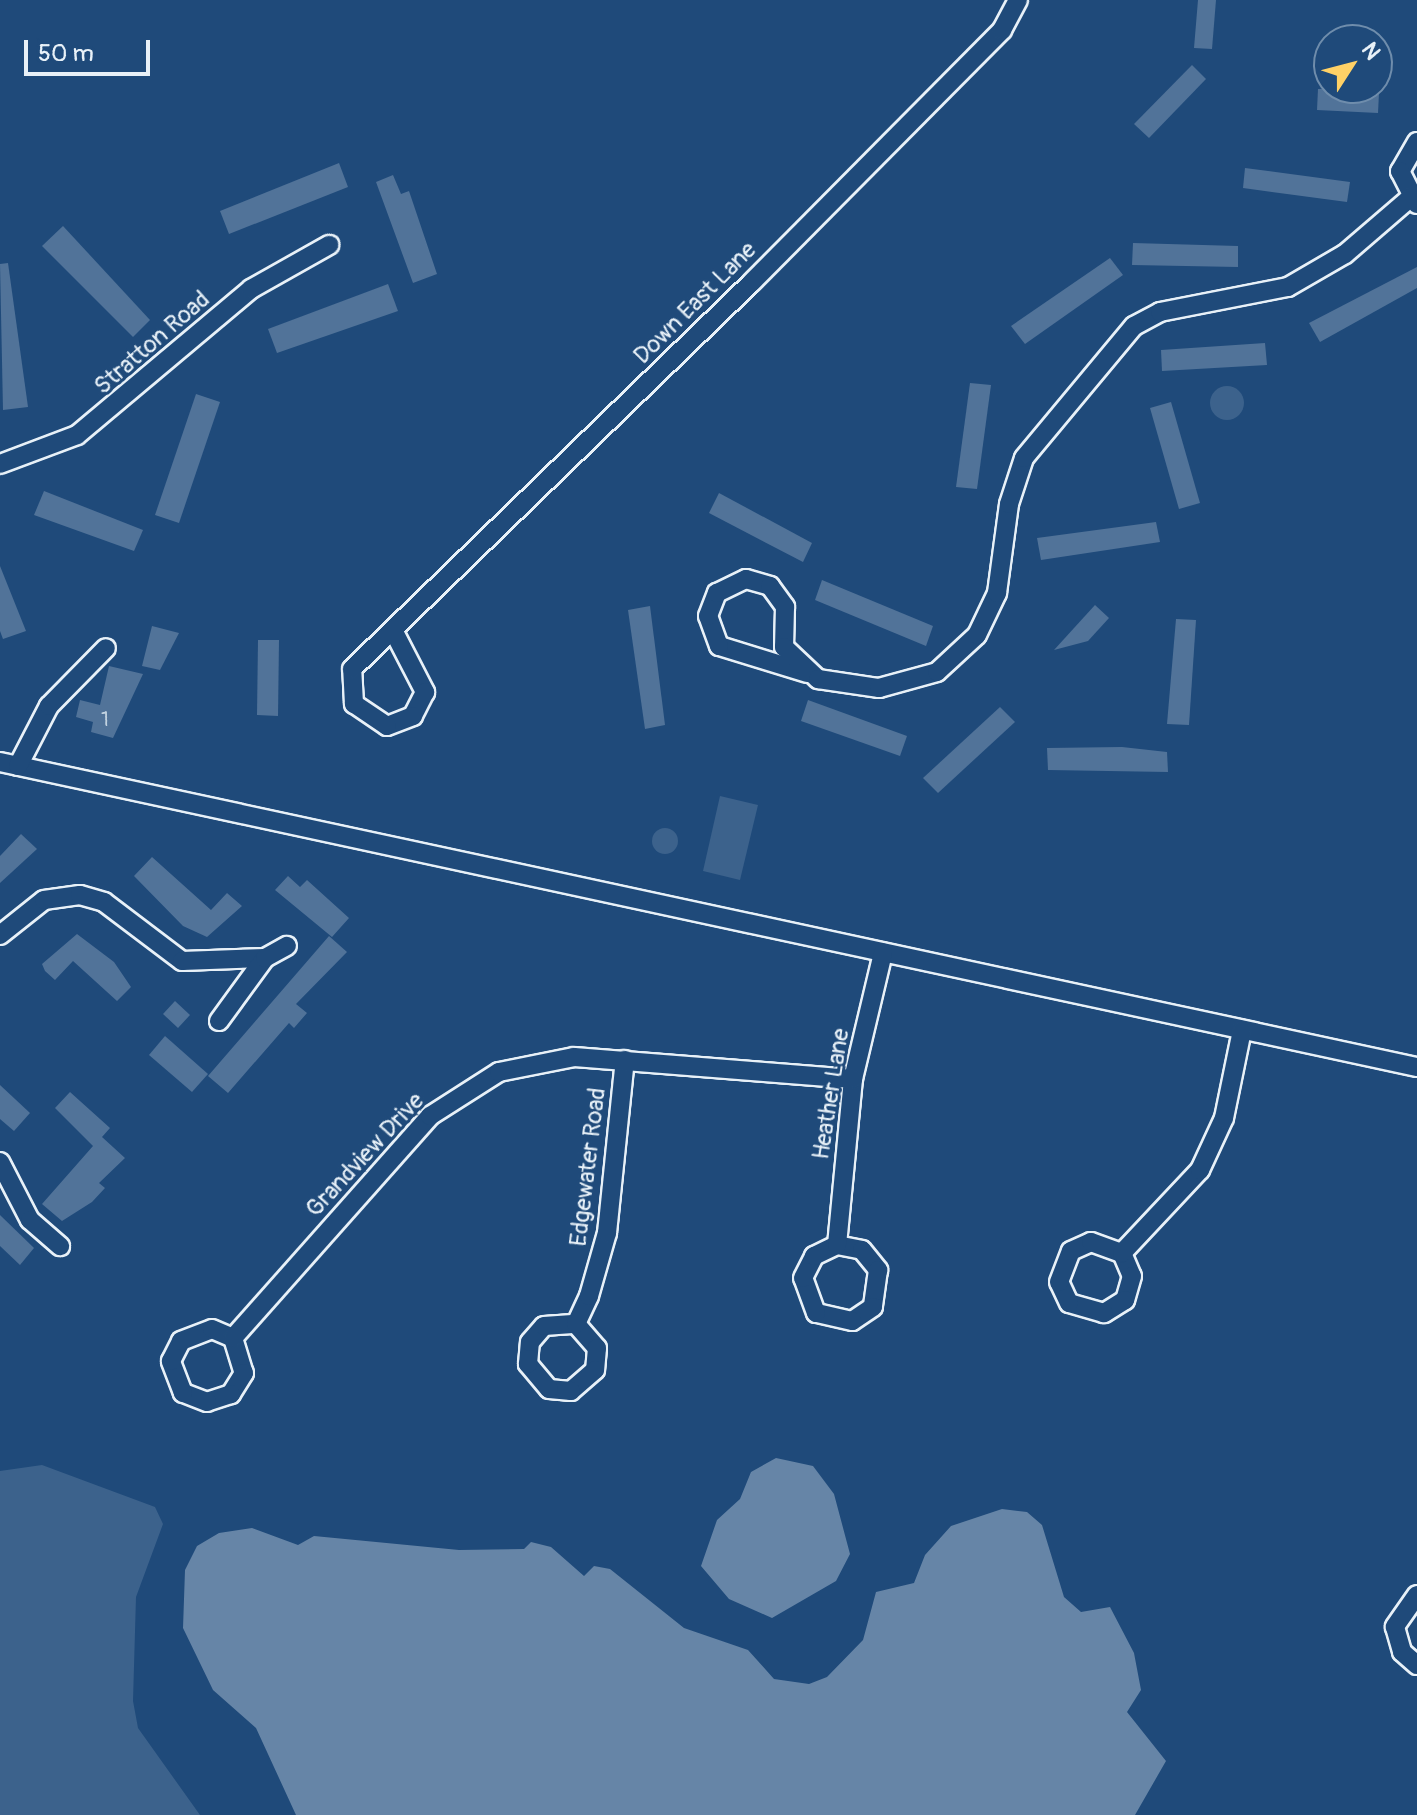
<!DOCTYPE html>
<html>
<head>
<meta charset="utf-8">
<style>
  body { margin:0 }
  #map { position:relative; width:1417px; height:1815px; overflow:hidden; background:#1f4a7a; font-family:Pangolin,sans-serif }
  div>[style] { position:absolute }
  .green>* { inset:0; background:#3c628c }
  .round { border-radius:50% }
  .water>* { inset:0; background:#6685a7 }
  .building>* { inset:0; background:#517399 }
  .roads { filter:drop-shadow(2px 0 #e8f1f8) drop-shadow(-2px 0 #e8f1f8) drop-shadow(0 2px #e8f1f8) drop-shadow(0 -2px #e8f1f8) }
  .minor>* { height:18px; margin:-9px; padding:0 9px; transform-origin:9px; border-radius:9px; background:#1f4a7a }
  span { translate:-50% -50%; white-space:nowrap; text-align:center; line-height:1.15; -webkit-text-stroke:6px #1f4a7a; paint-order:stroke }
  .number-label { font-size:20px; color:#c2d2e0 }
  .number-label span { -webkit-text-stroke-width:0 }
  .street-label { font-size:24px; color:#e8f1f8 }
  .north { position:absolute; left:1313px; top:24px; width:80px; height:80px; box-sizing:border-box; background:#1f4a7a; border:2px solid #6f8dac; border-radius:50%; rotate:54deg; font-size:22px; font-weight:700; line-height:32px; text-align:center; color:#e8f1f8 }
  .north::after { content:''; display:block; margin:auto; width:28px; height:36px; background:#ffd166; clip-path:polygon(50% 0,100% 100%,50% 72%,0 100%) }
  .scale { position:absolute; left:24px; top:40px; width:126px; height:36px; box-sizing:border-box; border:4px solid #e8f1f8; border-top:0; padding-left:10px; font-size:24px; line-height:28px; white-space:nowrap; color:#e8f1f8; -webkit-text-stroke:6px #1f4a7a; paint-order:stroke }
</style>
</head>
<body>
<div id="map">
  <div class="green">
    <div class="round" style="left:1210px;top:386px;width:34px;height:34px"></div>
    <div style="clip-path:polygon(720px 796px,758px 805px,740px 880px,703px 871px)"></div>
    <div class="round" style="left:652px;top:828px;width:26px;height:26px"></div>
    <div style="clip-path:polygon(42px 1465px,155px 1507px,163px 1524px,136px 1597px,133px 1701px,138px 1728px,200px 1815px,0 1815px,0 1471px)"></div>
  </div>
  <div class="water">
    <div style="clip-path:polygon(776px 1458px,813px 1466px,834px 1494px,850px 1554px,836px 1581px,772px 1618px,729px 1599px,701px 1566px,717px 1520px,740px 1499px,751px 1472px)"></div>
    <div style="clip-path:polygon(1002px 1509px,1027px 1512px,1042px 1525px,1064px 1597px,1081px 1612px,1110px 1607px,1134px 1653px,1141px 1690px,1127px 1712px,1166px 1761px,1135px 1815px,296px 1815px,256px 1728px,213px 1690px,183px 1628px,185px 1570px,197px 1546px,219px 1533px,252px 1528px,298px 1545px,314px 1536px,459px 1550px,524px 1549px,531px 1542px,551px 1547px,584px 1576px,594px 1566px,610px 1569px,684px 1628px,748px 1650px,774px 1679px,809px 1684px,827px 1677px,863px 1640px,876px 1592px,914px 1583px,925px 1555px,951px 1526px)"></div>
  </div>
  <div class="building">
    <div style="clip-path:polygon(1198px 0,1216px 0,1212px 49px,1194px 48px)"></div>
    <div style="clip-path:polygon(1192px 65px,1206px 79px,1149px 138px,1134px 124px)"></div>
    <div style="clip-path:polygon(1349px 88px,1379px 93px,1378px 113px,1317px 110px,1318px 89px)"></div>
    <div style="clip-path:polygon(339px 163px,348px 187px,229px 234px,220px 211px)"></div>
    <div style="clip-path:polygon(1245px 168px,1350px 182px,1347px 202px,1243px 188px)"></div>
    <div style="clip-path:polygon(393px 175px,401px 194px,409px 191px,437px 274px,413px 283px,376px 182px)"></div>
    <div style="clip-path:polygon(63px 226px,150px 320px,133px 337px,42px 246px)"></div>
    <div style="clip-path:polygon(1133px 243px,1238px 246px,1238px 267px,1132px 265px)"></div>
    <div style="clip-path:polygon(1110px 258px,1123px 275px,1025px 344px,1011px 326px)"></div>
    <div style="clip-path:polygon(8px 263px,28px 407px,3px 410px,0 264px)"></div>
    <div style="clip-path:polygon(1417px 267px,1417px 288px,1320px 342px,1309px 323px)"></div>
    <div style="clip-path:polygon(388px 284px,398px 311px,277px 353px,268px 329px)"></div>
    <div style="clip-path:polygon(1265px 343px,1267px 365px,1162px 371px,1161px 350px)"></div>
    <div style="clip-path:polygon(970px 383px,991px 385px,977px 489px,956px 487px)"></div>
    <div style="clip-path:polygon(196px 394px,220px 402px,179px 523px,155px 515px)"></div>
    <div style="clip-path:polygon(1171px 402px,1200px 503px,1179px 509px,1150px 408px)"></div>
    <div style="clip-path:polygon(44px 491px,143px 530px,134px 551px,34px 515px)"></div>
    <div style="clip-path:polygon(719px 493px,812px 543px,803px 562px,709px 513px)"></div>
    <div style="clip-path:polygon(1156px 522px,1160px 542px,1041px 560px,1037px 538px)"></div>
    <div style="clip-path:polygon(0 566px,26px 631px,3px 639px,0 631px)"></div>
    <div style="clip-path:polygon(822px 580px,933px 626px,926px 646px,815px 600px)"></div>
    <div style="clip-path:polygon(1095px 605px,1109px 618px,1088px 641px,1054px 650px)"></div>
    <div style="clip-path:polygon(650px 606px,665px 725px,645px 729px,628px 610px)"></div>
    <div style="clip-path:polygon(1176px 619px,1196px 620px,1189px 725px,1167px 724px)"></div>
    <div style="clip-path:polygon(152px 626px,179px 633px,160px 670px,142px 666px)"></div>
    <div style="clip-path:polygon(258px 640px,279px 640px,278px 716px,257px 715px)"></div>
    <div style="clip-path:polygon(109px 666px,143px 674px,113px 738px,91px 732px,93px 722px,76px 717px,80px 700px,100px 705px)"></div>
    <div style="clip-path:polygon(808px 700px,907px 736px,900px 756px,801px 721px)"></div>
    <div style="clip-path:polygon(1000px 707px,1015px 722px,938px 793px,923px 778px)"></div>
    <div style="clip-path:polygon(1122px 747px,1167px 752px,1168px 772px,1048px 770px,1047px 748px)"></div>
    <div style="clip-path:polygon(21px 834px,37px 849px,0 883px,0 856px)"></div>
    <div style="clip-path:polygon(152px 857px,211px 910px,227px 893px,242px 906px,207px 937px,183px 926px,134px 876px)"></div>
    <div style="clip-path:polygon(288px 876px,300px 887px,307px 880px,349px 918px,332px 937px,275px 890px)"></div>
    <div style="clip-path:polygon(77px 934px,114px 962px,131px 987px,117px 1001px,73px 961px,55px 980px,45px 971px,42px 964px)"></div>
    <div style="clip-path:polygon(329px 936px,347px 952px,296px 1004px,307px 1013px,294px 1028px,289px 1023px,228px 1093px,208px 1076px)"></div>
    <div style="clip-path:polygon(175px 1001px,190px 1015px,178px 1028px,163px 1014px)"></div>
    <div style="clip-path:polygon(165px 1036px,208px 1074px,192px 1092px,149px 1055px)"></div>
    <div style="clip-path:polygon(0 1085px,30px 1113px,14px 1131px,0 1119px)"></div>
    <div style="clip-path:polygon(70px 1092px,110px 1128px,102px 1137px,125px 1158px,99px 1183px,105px 1188px,92px 1202px,62px 1221px,42px 1204px,93px 1146px,55px 1108px)"></div>
    <div style="clip-path:polygon(0 1215px,34px 1248px,20px 1265px,0 1246px)"></div>
  </div>
  <div class="roads">
    <div class="minor">
      <div style="left:1417px;top:142px;width:34px;rotate:120deg"></div>
      <div style="left:1400px;top:171px;width:37px;rotate:63deg"></div>
      <div style="left:0;top:464px;width:82px;rotate:-20.6deg"></div>
      <div style="left:77px;top:435px;width:227px;rotate:-40deg"></div>
      <div style="left:251px;top:289px;width:90px;rotate:-29.4deg"></div>
      <div style="left:394px;top:632px;width:68px;rotate:62.7deg"></div>
      <div style="left:425px;top:692px;width:27px;rotate:117deg"></div>
      <div style="left:413px;top:716px;width:28px;rotate:159deg"></div>
      <div style="left:387px;top:726px;width:40px;rotate:-146deg"></div>
      <div style="left:354px;top:704px;width:35px;rotate:-93deg"></div>
      <div style="left:352px;top:669px;width:557px;rotate:-44.05deg"></div>
      <div style="left:752px;top:282px;width:355px;rotate:-45.2deg"></div>
      <div style="left:1002px;top:30px;width:34px;rotate:-62deg"></div>
      <div style="left:807px;top:673px;width:92px;rotate:-162.9deg"></div>
      <div style="left:719px;top:646px;width:32px;rotate:-110deg"></div>
      <div style="left:708px;top:616px;width:25px;rotate:-69deg"></div>
      <div style="left:717px;top:593px;width:32px;rotate:-26deg"></div>
      <div style="left:746px;top:579px;width:25px;rotate:16deg"></div>
      <div style="left:770px;top:586px;width:26px;rotate:54deg"></div>
      <div style="left:785px;top:607px;width:40px;rotate:91.4deg"></div>
      <div style="left:784px;top:647px;width:47px;rotate:43.3deg"></div>
      <div style="left:818px;top:679px;width:62px;rotate:8.4deg"></div>
      <div style="left:879px;top:688px;width:60px;rotate:-15.4deg"></div>
      <div style="left:937px;top:672px;width:54px;rotate:-42.8deg"></div>
      <div style="left:977px;top:635px;width:47px;rotate:-64.5deg"></div>
      <div style="left:997px;top:593px;width:90px;rotate:-82.3deg"></div>
      <div style="left:1009px;top:504px;width:48px;rotate:-71.9deg"></div>
      <div style="left:1024px;top:458px;width:172px;rotate:-50.2deg"></div>
      <div style="left:1134px;top:326px;width:30px;rotate:-28deg"></div>
      <div style="left:1160px;top:312px;width:130px;rotate:-11.1deg"></div>
      <div style="left:1288px;top:287px;width:66px;rotate:-30.1deg"></div>
      <div style="left:1345px;top:254px;width:86px;rotate:-40.7deg"></div>
      <div style="left:0;top:762px;width:1449px;rotate:12.15deg"></div>
      <div style="left:18px;top:766px;width:68px;rotate:-62.7deg"></div>
      <div style="left:49px;top:706px;width:81px;rotate:-45.5deg"></div>
      <div style="left:0;top:935px;width:56px;rotate:-38.5deg"></div>
      <div style="left:44px;top:900px;width:36px;rotate:-8deg"></div>
      <div style="left:80px;top:895px;width:25px;rotate:16deg"></div>
      <div style="left:104px;top:902px;width:98px;rotate:37.1deg"></div>
      <div style="left:182px;top:961px;width:83px;rotate:-2.1deg"></div>
      <div style="left:219px;top:1021px;width:78px;rotate:-53.9deg"></div>
      <div style="left:265px;top:958px;width:25px;rotate:-29deg"></div>
      <div style="left:0;top:1162px;width:65px;rotate:62.7deg"></div>
      <div style="left:30px;top:1220px;width:40px;rotate:41deg"></div>
      <div style="left:837px;top:1245px;width:25px;rotate:11deg"></div>
      <div style="left:862px;top:1250px;width:26px;rotate:51deg"></div>
      <div style="left:878px;top:1270px;width:37px;rotate:98deg"></div>
      <div style="left:873px;top:1307px;width:25px;rotate:146deg"></div>
      <div style="left:852px;top:1321px;width:37px;rotate:-167deg"></div>
      <div style="left:816px;top:1313px;width:37px;rotate:-110deg"></div>
      <div style="left:803px;top:1278px;width:25px;rotate:-63deg"></div>
      <div style="left:814px;top:1256px;width:25px;rotate:-26deg"></div>
      <div style="left:837px;top:1245px;width:167px;rotate:-84.5deg"></div>
      <div style="left:853px;top:1079px;width:130px;rotate:-76.6deg"></div>
      <div style="left:1122px;top:1253px;width:25px;rotate:67deg"></div>
      <div style="left:1132px;top:1276px;width:25px;rotate:106deg"></div>
      <div style="left:1125px;top:1300px;width:25px;rotate:148deg"></div>
      <div style="left:1104px;top:1313px;width:36px;rotate:-164deg"></div>
      <div style="left:1069px;top:1303px;width:23px;rotate:-115deg"></div>
      <div style="left:1059px;top:1282px;width:33px;rotate:-69deg"></div>
      <div style="left:1071px;top:1251px;width:22px;rotate:-24deg"></div>
      <div style="left:1091px;top:1242px;width:33px;rotate:20deg"></div>
      <div style="left:1122px;top:1253px;width:114px;rotate:-46.8deg"></div>
      <div style="left:1200px;top:1170px;width:57px;rotate:-65.2deg"></div>
      <div style="left:1224px;top:1118px;width:90px;rotate:-78.4deg"></div>
      <div style="left:576px;top:1324px;width:32px;rotate:49deg"></div>
      <div style="left:597px;top:1348px;width:22px;rotate:95deg"></div>
      <div style="left:595px;top:1370px;width:32px;rotate:139deg"></div>
      <div style="left:571px;top:1391px;width:22px;rotate:-175deg"></div>
      <div style="left:549px;top:1389px;width:33px;rotate:-130deg"></div>
      <div style="left:528px;top:1364px;width:22px;rotate:-85deg"></div>
      <div style="left:530px;top:1342px;width:21px;rotate:-49deg"></div>
      <div style="left:544px;top:1326px;width:32px;rotate:-4deg"></div>
      <div style="left:576px;top:1324px;width:31px;rotate:-65deg"></div>
      <div style="left:589px;top:1296px;width:66px;rotate:-74.1deg"></div>
      <div style="left:607px;top:1233px;width:174px;rotate:-84.1deg"></div>
      <div style="left:233px;top:1338px;width:37px;rotate:73deg"></div>
      <div style="left:244px;top:1373px;width:25px;rotate:122deg"></div>
      <div style="left:231px;top:1394px;width:25px;rotate:162deg"></div>
      <div style="left:207px;top:1402px;width:26px;rotate:-159deg"></div>
      <div style="left:183px;top:1393px;width:34px;rotate:-111deg"></div>
      <div style="left:171px;top:1361px;width:22px;rotate:-63deg"></div>
      <div style="left:181px;top:1341px;width:33px;rotate:-21deg"></div>
      <div style="left:212px;top:1329px;width:23px;rotate:23deg"></div>
      <div style="left:233px;top:1338px;width:297px;rotate:-48.4deg"></div>
      <div style="left:430px;top:1116px;width:82px;rotate:-32.5deg"></div>
      <div style="left:499px;top:1072px;width:76px;rotate:-11.3deg"></div>
      <div style="left:574px;top:1057px;width:280px;rotate:4.5deg"></div>
      <div style="left:1417px;top:1595px;width:39px;rotate:125deg"></div>
      <div style="left:1395px;top:1627px;width:26px;rotate:74deg"></div>
      <div style="left:1402px;top:1652px;width:20px;rotate:41deg"></div>
    </div>
  </div>
  <div class="number-label">
    <span style="left:105px;top:719px">1</span>
  </div>
  <div class="street-label">
    <span style="left:695px;top:303px;rotate:-45deg">Down East Lane</span>
    <span style="left:152px;top:343px;rotate:-41deg">Stratton Road</span>
    <span style="left:831px;top:1094px;rotate:-81deg">Heather Lane</span>
    <span style="left:365px;top:1155px;rotate:-47deg">Grandview Drive</span>
    <span style="left:588px;top:1167px;rotate:-83deg">Edgewater Road</span>
  </div>
  <div class="north">N</div>
  <div class="scale">50 m</div>
</div>
</body>
</html>
